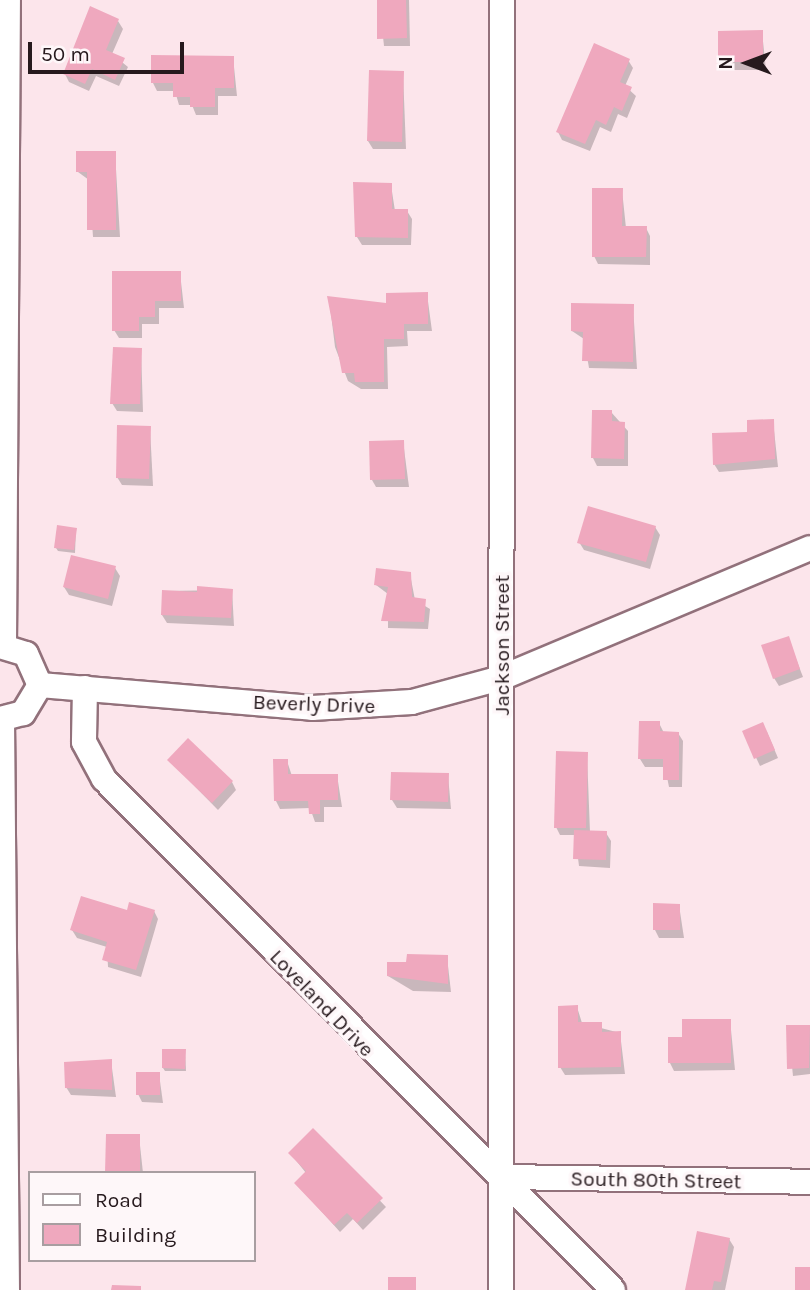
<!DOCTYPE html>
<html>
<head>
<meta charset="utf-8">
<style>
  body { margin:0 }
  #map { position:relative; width:810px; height:1290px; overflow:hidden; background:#fce5eb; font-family:Karla,sans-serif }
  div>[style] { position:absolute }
  .shadow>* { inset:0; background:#0003 }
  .building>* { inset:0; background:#efa8be }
  .roads { filter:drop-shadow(2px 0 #92717b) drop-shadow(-2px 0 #92717b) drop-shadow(0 2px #92717b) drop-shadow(0 -2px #92717b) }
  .street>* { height:24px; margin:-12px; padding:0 12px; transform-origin:12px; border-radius:12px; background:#fff }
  span { translate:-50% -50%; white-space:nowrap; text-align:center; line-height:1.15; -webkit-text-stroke:7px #fef7f9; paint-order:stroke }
  .street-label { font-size:21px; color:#26191d }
  .legend { position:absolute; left:28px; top:1171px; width:228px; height:91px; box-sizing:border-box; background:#fef7f9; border:2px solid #a89ea1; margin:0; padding:9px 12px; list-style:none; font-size:21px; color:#26191d }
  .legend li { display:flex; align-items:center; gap:14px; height:35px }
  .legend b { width:35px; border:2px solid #a89ea1 }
  .north { position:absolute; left:712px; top:28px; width:70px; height:70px; -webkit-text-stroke:5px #fef7f9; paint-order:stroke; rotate:270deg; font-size:19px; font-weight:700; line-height:28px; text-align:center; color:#26191d }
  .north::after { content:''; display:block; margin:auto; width:24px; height:32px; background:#26191d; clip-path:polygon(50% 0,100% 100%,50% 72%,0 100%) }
  .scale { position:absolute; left:28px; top:42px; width:156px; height:32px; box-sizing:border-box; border:4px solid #26191d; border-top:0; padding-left:9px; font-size:21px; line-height:24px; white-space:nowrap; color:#26191d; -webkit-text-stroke:5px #fef7f9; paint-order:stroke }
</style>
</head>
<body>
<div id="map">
  <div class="shadow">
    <div style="clip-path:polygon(379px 0,409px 0,410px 46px,384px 46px)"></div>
    <div style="clip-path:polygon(118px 21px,123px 29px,112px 54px,128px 67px,119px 86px,96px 76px,89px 91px,69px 82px,65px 74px)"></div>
    <div style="clip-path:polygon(762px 32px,766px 70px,724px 70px,720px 62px)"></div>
    <div style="clip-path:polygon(233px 57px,237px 96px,218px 96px,218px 115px,196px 115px,192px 105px,179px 105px,175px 91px,157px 91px,153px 83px)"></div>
    <div style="clip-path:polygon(628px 60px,633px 68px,625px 86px,636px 96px,627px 118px,618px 114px,611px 132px,600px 127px,590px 151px,562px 140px,558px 132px)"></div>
    <div style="clip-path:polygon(403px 73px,406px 149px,373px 149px,368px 141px)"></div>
    <div style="clip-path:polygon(115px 152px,120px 237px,93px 237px,89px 180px,78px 172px)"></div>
    <div style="clip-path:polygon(391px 185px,395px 211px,407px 211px,412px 219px,411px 245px,362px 245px,357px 237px)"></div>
    <div style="clip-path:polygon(622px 190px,626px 228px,646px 228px,650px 236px,650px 265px,598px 264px,594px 256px)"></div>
    <div style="clip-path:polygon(180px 273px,184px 308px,159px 308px,159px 324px,142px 324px,142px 338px,119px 338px,114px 330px)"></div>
    <div style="clip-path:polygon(427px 294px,432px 331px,407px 331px,408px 346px,387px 347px,388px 389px,361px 389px,348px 381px,335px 347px,329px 298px,388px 305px)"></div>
    <div style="clip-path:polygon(633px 306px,637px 369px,589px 368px,584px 339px,572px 331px)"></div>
    <div style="clip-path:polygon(141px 349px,143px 412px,117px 411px,112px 403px)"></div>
    <div style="clip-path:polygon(611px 412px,628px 431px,628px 466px,597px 466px,593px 458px)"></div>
    <div style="clip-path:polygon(773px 421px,778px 467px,719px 472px,714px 464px)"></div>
    <div style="clip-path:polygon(150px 428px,153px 486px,122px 485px,117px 477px)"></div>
    <div style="clip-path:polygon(403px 441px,409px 487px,376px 487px,372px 480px)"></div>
    <div style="clip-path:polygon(655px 527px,660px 535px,650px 569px,584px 550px,579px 542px)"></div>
    <div style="clip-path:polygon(76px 529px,75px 553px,58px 551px,56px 548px)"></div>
    <div style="clip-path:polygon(115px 568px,120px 576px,112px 606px,69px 595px,64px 587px)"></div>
    <div style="clip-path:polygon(410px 574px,415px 600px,430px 609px,428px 629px,388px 628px,388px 594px,376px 585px)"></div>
    <div style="clip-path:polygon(232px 590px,234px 626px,167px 623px,162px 615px,164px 591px)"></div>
    <div style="clip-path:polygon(788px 638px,803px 677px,779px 686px,774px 678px)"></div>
    <div style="clip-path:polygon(659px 723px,664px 733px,678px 733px,683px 741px,682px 787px,669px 787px,665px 767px,645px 767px,640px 759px)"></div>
    <div style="clip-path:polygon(744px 732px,767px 732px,778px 758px,760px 766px)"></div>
    <div style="clip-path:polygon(587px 754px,590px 832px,606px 833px,611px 841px,610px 868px,579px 866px,575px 835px,560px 835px,556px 827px)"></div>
    <div style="clip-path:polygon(169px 760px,232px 782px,236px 790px,218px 810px)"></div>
    <div style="clip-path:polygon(287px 761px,292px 776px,337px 775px,342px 807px,324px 807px,324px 822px,315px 822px,310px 808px,280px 809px,276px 801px)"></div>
    <div style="clip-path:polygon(448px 775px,451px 809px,397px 808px,392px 800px)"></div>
    <div style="clip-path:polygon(679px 905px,684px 938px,659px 938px,655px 930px)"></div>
    <div style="clip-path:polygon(154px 911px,158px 919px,141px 977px,108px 967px,107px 947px,77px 938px,72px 930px,128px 912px)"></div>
    <div style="clip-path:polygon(447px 957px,451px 992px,413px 991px,388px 976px,408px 964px)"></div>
    <div style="clip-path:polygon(577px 1007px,582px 1023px,620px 1033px,625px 1074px,565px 1075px,560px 1067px)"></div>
    <div style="clip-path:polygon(730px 1020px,735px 1070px,674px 1071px,670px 1063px)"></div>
    <div style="clip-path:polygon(810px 1026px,810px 1074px,793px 1076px,788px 1027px)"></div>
    <div style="clip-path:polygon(185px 1051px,186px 1071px,165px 1071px,163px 1068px)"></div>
    <div style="clip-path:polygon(111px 1061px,116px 1097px,71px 1095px,66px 1087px)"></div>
    <div style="clip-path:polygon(159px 1074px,163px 1103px,142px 1102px,138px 1094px)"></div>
    <div style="clip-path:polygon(313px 1130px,386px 1207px,363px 1230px,353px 1219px,340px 1232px,296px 1183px,306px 1173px,290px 1153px)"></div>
    <div style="clip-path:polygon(139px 1136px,143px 1173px,107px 1173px)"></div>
    <div style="clip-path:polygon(729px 1239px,734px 1247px,725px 1290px,687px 1290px)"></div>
  </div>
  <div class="building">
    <div style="clip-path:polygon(377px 0,406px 0,407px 38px,377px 39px)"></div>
    <div style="clip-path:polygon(90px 6px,119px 19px,106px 50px,125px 58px,115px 80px,92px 69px,85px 84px,63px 74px)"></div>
    <div style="clip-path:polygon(763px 30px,763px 62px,718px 62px,718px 31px)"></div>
    <div style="clip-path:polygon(594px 43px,630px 59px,620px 82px,632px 87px,622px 111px,614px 107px,606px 125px,596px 120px,585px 144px,556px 132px)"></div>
    <div style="clip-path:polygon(151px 55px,234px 56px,234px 88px,215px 88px,215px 107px,190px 107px,190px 97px,173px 97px,173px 83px,151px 83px)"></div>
    <div style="clip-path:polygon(369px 70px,404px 71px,402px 142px,367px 141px)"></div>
    <div style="clip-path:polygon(76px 151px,116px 151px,116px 230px,87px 230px,87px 172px,76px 172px)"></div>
    <div style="clip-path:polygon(353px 182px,392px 183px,392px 209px,408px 209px,408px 238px,355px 237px)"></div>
    <div style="clip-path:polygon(592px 188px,623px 188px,622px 226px,647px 226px,646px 257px,592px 257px)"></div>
    <div style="clip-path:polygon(112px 271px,181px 271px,181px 301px,155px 301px,155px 317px,139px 317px,139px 331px,112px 331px)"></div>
    <div style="clip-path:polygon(428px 292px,428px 324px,404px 324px,404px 339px,384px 339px,384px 382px,355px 382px,354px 373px,342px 373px,327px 296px,386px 303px,386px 293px)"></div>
    <div style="clip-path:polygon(571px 303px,634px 304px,633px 362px,582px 361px,583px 332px,571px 331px)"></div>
    <div style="clip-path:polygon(113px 347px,142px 348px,140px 404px,110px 404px)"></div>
    <div style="clip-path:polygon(592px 410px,612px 410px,612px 421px,625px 422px,624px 459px,591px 458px)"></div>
    <div style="clip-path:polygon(774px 419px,775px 459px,713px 465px,712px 433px,747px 432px,747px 420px)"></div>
    <div style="clip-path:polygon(117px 425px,151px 426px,149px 479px,116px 478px)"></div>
    <div style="clip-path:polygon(404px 440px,405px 479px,370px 480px,369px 441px)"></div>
    <div style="clip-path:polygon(588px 506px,656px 526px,646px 562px,577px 543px)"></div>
    <div style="clip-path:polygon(57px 525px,77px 528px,74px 550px,54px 548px)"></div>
    <div style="clip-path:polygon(71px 555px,116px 566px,108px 599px,63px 587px)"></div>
    <div style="clip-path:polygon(376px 568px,411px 572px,412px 597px,426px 599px,424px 622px,381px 621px,388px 587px,374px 585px)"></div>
    <div style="clip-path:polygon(197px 586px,233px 589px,231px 618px,161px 615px,162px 590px,197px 592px)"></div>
    <div style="clip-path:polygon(789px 636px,800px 669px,773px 679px,761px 645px)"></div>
    <div style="clip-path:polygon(639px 721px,660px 721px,660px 731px,679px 732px,679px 780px,663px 780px,663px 759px,638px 759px)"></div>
    <div style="clip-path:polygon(763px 722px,775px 750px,754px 759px,742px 731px)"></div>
    <div style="clip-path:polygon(188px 738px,233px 781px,212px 803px,167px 760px)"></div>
    <div style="clip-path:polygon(556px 751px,588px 752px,586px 828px,554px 828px)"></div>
    <div style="clip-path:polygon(273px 759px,288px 759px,288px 774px,338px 774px,338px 800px,320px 800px,320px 814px,309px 814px,308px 801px,274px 801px)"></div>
    <div style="clip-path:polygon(391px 772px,449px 773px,448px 802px,390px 800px)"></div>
    <div style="clip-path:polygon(574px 830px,607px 831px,606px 860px,573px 859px)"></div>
    <div style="clip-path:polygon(81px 896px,127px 910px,129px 902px,155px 910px,136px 970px,102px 960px,107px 942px,70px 930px)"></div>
    <div style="clip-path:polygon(653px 903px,680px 904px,680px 930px,653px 930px)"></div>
    <div style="clip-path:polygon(407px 954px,448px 955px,448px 984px,387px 976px,387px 962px,406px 962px)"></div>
    <div style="clip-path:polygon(578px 1005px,578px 1022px,602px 1022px,602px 1032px,621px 1031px,621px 1067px,558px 1068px,558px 1006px)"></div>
    <div style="clip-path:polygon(682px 1019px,731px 1019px,731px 1063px,668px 1063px,668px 1037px,682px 1037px)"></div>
    <div style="clip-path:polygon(786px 1025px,810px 1025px,809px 1068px,787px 1069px)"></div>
    <div style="clip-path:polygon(162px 1049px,186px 1049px,185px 1069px,162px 1068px)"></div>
    <div style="clip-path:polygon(112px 1059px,112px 1090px,65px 1088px,64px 1062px)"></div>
    <div style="clip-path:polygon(136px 1072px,160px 1072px,160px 1095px,136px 1095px)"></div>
    <div style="clip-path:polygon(313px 1128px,383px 1198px,357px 1223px,347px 1213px,334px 1225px,294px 1183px,306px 1171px,288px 1153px)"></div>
    <div style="clip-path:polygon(106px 1134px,140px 1134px,140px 1173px,105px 1173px)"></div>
    <div style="clip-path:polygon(697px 1231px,730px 1238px,721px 1282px,714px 1281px,712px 1290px,685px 1290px)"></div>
    <div style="clip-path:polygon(795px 1267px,810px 1267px,810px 1290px,795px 1290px)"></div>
    <div style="clip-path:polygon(388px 1277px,416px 1277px,416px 1290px,388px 1290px)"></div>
    <div style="clip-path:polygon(112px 1285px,141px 1286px,141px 1290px,111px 1290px)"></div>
  </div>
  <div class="roads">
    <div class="street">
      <div style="left:0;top:646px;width:27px;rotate:17deg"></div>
      <div style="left:26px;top:654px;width:34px;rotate:66deg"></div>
      <div style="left:40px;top:685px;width:33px;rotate:121deg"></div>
      <div style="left:23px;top:713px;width:24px;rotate:165deg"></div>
      <div style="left:4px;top:646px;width:646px;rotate:-89.65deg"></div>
      <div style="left:40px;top:685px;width:273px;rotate:4.8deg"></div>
      <div style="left:312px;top:708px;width:100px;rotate:-3.4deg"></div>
      <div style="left:412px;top:702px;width:92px;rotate:-15.1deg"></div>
      <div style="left:501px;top:678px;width:335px;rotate:-22.8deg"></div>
      <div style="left:85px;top:688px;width:54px;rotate:91.1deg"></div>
      <div style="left:84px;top:742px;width:42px;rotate:61.6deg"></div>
      <div style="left:104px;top:779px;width:721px;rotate:45.11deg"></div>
      <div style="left:2px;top:719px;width:571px;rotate:89.5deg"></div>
      <div style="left:503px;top:1177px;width:307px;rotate:0.9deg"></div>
      <div style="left:501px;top:1290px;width:1290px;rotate:-89.96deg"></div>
    </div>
  </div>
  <div class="street-label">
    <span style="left:502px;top:645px;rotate:-90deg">Jackson Street</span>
    <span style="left:314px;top:704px;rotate:2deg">Beverly Drive</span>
    <span style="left:322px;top:1003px;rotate:46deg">Loveland Drive</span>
    <span style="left:656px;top:1180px;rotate:1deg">South 80th Street</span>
  </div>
  <ul class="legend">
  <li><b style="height:9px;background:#fff"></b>Road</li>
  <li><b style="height:19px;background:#efa8be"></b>Building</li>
  </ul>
  <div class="north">N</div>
  <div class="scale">50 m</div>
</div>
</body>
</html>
